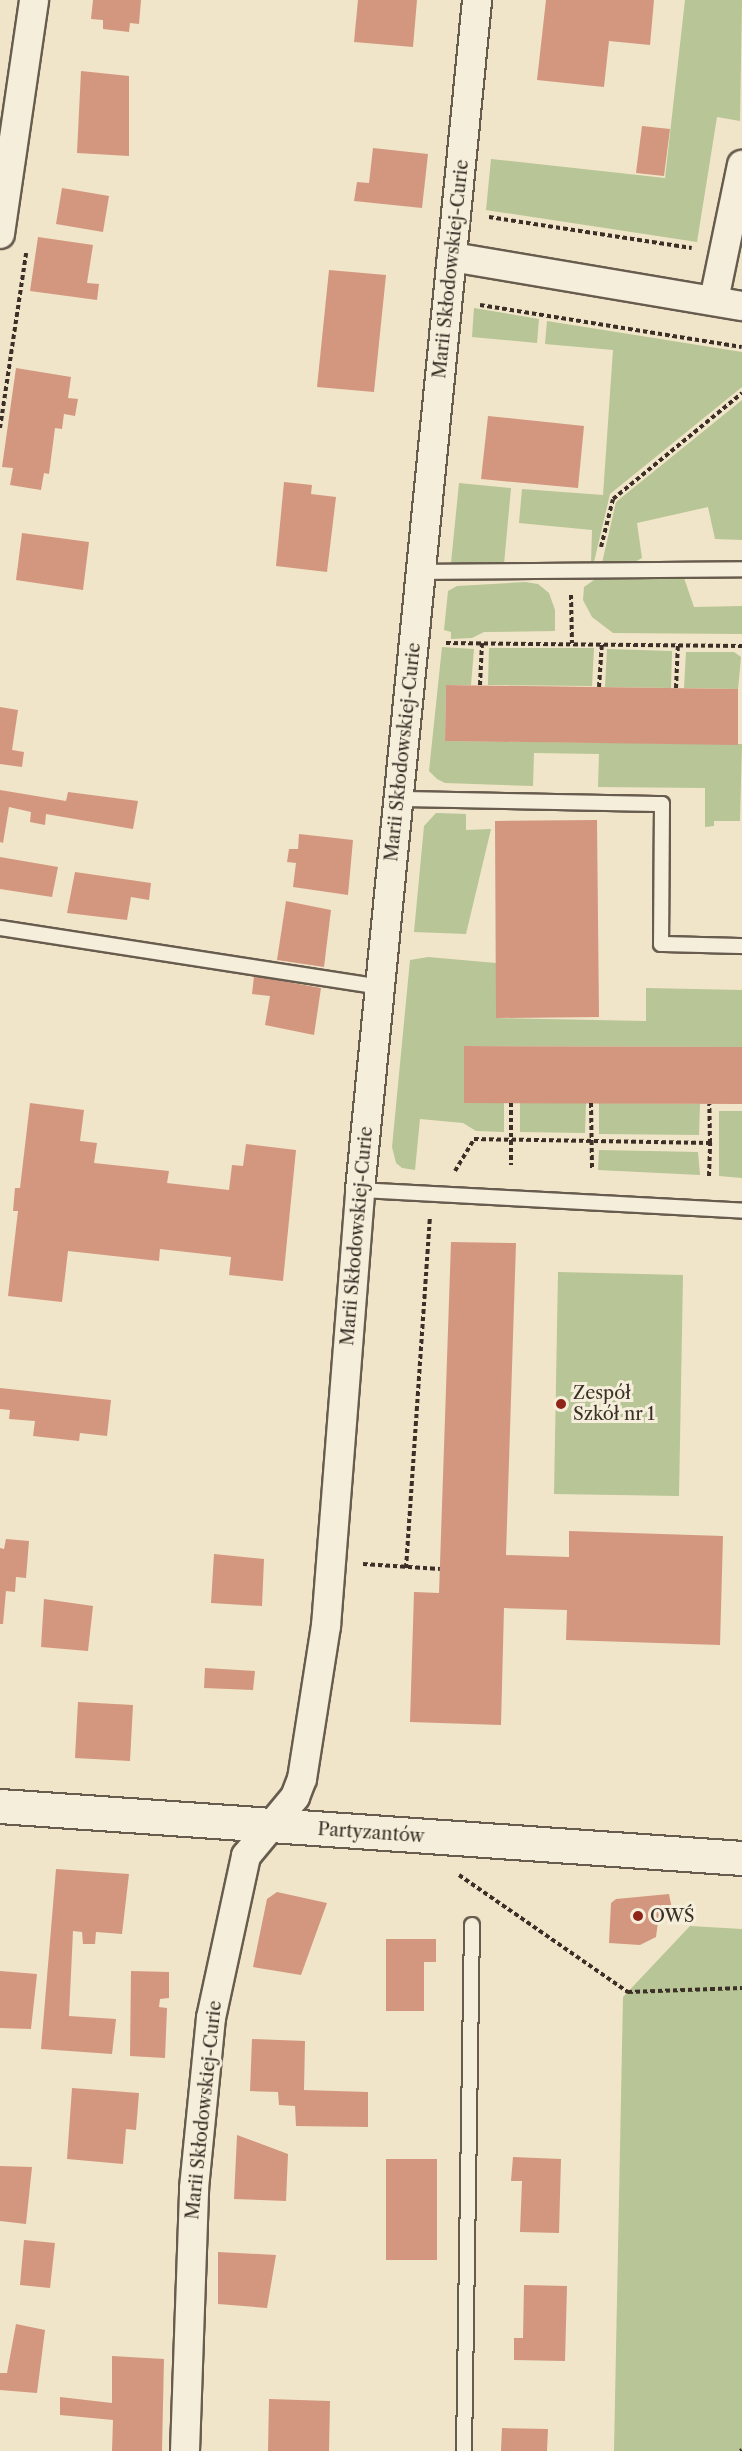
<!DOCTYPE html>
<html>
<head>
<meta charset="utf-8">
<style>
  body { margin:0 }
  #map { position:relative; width:742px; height:2451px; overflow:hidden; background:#f0e5c8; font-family:"Libre Caslon Text",serif }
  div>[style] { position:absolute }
  .green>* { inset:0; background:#b8c596 }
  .building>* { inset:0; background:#d3977f }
  .path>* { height:4px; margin-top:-2px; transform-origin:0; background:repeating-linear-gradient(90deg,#3b2f27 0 4.5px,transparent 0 7.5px) }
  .roads { filter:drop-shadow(2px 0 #685c4f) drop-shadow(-2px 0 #685c4f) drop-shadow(0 2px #685c4f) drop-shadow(0 -2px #685c4f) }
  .service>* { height:14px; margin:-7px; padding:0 7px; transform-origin:7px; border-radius:7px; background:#f5eedb }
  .minor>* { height:28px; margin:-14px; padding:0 14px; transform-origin:14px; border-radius:14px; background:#f5eedb }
  .tertiary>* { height:33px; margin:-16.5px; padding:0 16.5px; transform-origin:16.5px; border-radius:16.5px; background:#f5eedb }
  .dots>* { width:16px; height:16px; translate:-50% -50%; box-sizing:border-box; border:3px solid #f5eedb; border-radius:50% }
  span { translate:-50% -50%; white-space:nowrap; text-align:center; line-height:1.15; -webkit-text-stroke:6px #f5eedb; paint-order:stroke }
  .street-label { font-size:18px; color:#3b2f27 }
  .poi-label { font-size:18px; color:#3b2f27 }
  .left { translate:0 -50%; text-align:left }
</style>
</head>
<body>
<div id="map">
  <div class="green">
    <div style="clip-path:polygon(685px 0,742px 0,740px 121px,717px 117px,697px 242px,486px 210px,491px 159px,665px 178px)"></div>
    <div style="clip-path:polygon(474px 308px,539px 319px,537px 343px,472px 337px)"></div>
    <div style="clip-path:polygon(547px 321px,742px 352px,742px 387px,610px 494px,594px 562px,591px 563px,592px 530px,519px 523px,522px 489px,603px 495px,613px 350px,545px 344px)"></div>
    <div style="clip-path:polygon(742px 400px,742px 540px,715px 539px,708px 507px,637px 523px,642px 558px,633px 563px,602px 563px,616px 502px)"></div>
    <div style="clip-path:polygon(459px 483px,511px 488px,504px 564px,451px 563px)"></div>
    <div style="clip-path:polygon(684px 578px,694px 607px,742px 606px,742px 634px,613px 633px,592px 617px,583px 600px,584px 587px,594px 580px)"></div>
    <div style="clip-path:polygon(525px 582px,538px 584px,549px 593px,555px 610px,555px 631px,484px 632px,472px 638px,451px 639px,451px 632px,444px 630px,448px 591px,457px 586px)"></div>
    <div style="clip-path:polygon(442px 647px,474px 649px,471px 685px,446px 685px,445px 741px,742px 744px,740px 821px,714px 821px,714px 826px,705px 827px,705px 788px,598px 787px,599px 754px,534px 753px,533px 786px,445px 783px,437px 779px,429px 771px)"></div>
    <div style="clip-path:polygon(489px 648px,594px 648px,592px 686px,488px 685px)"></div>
    <div style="clip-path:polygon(607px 649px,672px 651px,671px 688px,605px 687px)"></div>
    <div style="clip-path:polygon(686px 652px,734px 652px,741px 657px,738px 689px,684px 688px)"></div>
    <div style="clip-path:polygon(436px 813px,466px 814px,466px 830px,491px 829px,466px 934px,414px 932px,424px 826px)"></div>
    <div style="clip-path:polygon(428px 957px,496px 963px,497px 1018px,646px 1021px,646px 988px,742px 990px,742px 1047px,465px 1046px,464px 1103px,504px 1103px,504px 1132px,476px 1131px,463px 1123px,420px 1119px,415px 1170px,402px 1168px,396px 1163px,392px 1147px,410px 960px)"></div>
    <div style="clip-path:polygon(520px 1103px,586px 1103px,585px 1133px,520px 1132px)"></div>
    <div style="clip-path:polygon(599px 1103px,700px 1104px,699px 1135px,599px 1134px)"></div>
    <div style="clip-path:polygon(719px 1111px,742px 1111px,742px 1178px,719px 1176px)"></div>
    <div style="clip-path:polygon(599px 1150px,698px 1152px,700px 1175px,598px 1170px)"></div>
    <div style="clip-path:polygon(558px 1272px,683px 1275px,679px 1496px,554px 1494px)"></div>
    <div style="clip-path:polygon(690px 1926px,742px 1929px,742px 2451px,614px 2451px,623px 1997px)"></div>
  </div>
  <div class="building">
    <div style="clip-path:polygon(93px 0,141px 0,139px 24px,130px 23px,129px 32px,103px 29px,103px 20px,91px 19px)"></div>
    <div style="clip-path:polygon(358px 0,417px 0,413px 47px,354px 42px)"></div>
    <div style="clip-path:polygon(546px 0,654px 0,650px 45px,609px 41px,604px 87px,537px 80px)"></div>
    <div style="clip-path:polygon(81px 71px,129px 76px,129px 156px,77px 153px)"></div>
    <div style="clip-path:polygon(642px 126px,670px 129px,664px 176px,636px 173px)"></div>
    <div style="clip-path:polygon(373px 148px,428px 154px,422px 208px,354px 201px,357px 182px,369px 183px)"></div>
    <div style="clip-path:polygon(62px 188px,109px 196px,103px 232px,56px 224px)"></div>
    <div style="clip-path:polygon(38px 237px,93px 245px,87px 283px,99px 284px,97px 300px,30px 291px)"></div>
    <div style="clip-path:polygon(329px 270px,386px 275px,374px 392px,317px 387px)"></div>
    <div style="clip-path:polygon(16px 368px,71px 377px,68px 398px,78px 399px,75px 416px,64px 414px,62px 429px,55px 428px,49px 474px,44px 473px,41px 490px,10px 485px,13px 468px,2px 467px)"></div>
    <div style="clip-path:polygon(488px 416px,584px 426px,578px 488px,481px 479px)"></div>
    <div style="clip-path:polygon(284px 482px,312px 485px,311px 494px,336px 497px,327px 572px,276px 566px)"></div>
    <div style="clip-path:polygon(22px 533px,89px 542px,83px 590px,16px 580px)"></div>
    <div style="clip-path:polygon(446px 685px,738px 689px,738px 745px,445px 741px)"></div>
    <div style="clip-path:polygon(0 707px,18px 710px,12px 750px,24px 752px,22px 767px,0 764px)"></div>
    <div style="clip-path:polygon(0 790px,66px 801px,68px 792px,138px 801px,133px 829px,46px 814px,45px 825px,30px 822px,31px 812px,9px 807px,3px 843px,0 842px)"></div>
    <div style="clip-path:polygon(597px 820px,599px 1017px,496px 1018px,495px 821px)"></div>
    <div style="clip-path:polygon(299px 834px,353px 840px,348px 895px,293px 887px,296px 863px,287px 862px,289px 849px,298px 849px)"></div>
    <div style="clip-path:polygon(0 857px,58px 867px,52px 897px,0 889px)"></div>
    <div style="clip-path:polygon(75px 872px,151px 883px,149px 900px,131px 897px,127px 920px,67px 913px)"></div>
    <div style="clip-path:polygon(286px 901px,331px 910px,324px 967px,277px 960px)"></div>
    <div style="clip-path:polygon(254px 976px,321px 988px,314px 1035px,265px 1025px,270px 996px,252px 994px)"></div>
    <div style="clip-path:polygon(464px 1046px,742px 1047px,742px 1104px,464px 1103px)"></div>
    <div style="clip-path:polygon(30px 1103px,84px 1110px,80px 1141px,97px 1143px,94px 1163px,169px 1171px,167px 1183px,229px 1190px,232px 1165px,243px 1166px,246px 1144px,296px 1150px,283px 1281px,229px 1275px,231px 1257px,160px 1249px,159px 1261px,68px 1251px,62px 1302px,8px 1296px,18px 1211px,13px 1211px,15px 1188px,20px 1188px)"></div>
    <div style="clip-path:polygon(451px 1242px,516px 1243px,506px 1555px,569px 1557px,569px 1531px,723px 1536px,720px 1645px,566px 1640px,567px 1610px,504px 1608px,501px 1725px,410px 1722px,414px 1592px,439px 1593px)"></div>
    <div style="clip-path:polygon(0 1388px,111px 1400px,107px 1436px,80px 1433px,79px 1441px,33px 1436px,35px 1421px,9px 1419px,10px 1410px,0 1409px)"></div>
    <div style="clip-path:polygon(6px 1539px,29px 1541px,26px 1578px,16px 1577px,15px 1592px,6px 1591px,3px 1624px,0 1624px,0 1548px,4px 1549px)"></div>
    <div style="clip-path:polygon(214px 1554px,264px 1559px,262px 1606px,211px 1603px)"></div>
    <div style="clip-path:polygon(44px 1599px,93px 1606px,88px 1651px,41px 1647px)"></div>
    <div style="clip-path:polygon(205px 1668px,255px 1671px,253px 1690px,204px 1688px)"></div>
    <div style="clip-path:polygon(78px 1702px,133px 1705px,130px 1761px,75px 1758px)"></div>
    <div style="clip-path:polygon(56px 1869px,129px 1874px,122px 1934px,96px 1932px,95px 1944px,83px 1944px,82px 1932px,73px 1931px,69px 2016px,116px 2019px,112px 2054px,41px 2049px)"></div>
    <div style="clip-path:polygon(277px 1892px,327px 1903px,301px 1975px,253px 1967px,267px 1899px)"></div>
    <div style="clip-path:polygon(669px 1894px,672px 1909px,658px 1922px,656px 1937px,640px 1945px,609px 1943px,611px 1903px,616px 1899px)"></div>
    <div style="clip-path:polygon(386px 1939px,436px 1939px,436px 1962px,424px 1962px,424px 2011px,386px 2011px)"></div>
    <div style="clip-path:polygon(0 1971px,37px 1974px,31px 2029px,0 2028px)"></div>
    <div style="clip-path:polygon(131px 1971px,169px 1972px,169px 1998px,160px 1999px,159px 2007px,167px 2008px,165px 2058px,130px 2056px)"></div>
    <div style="clip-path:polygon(252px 2039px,305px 2041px,304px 2090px,368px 2092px,368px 2127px,296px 2126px,295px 2106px,279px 2105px,278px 2092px,250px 2091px)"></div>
    <div style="clip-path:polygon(72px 2088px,139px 2093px,136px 2130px,126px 2129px,123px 2164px,67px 2159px)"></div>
    <div style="clip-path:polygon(237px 2135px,288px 2154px,286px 2201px,234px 2199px)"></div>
    <div style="clip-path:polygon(513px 2157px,561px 2159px,559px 2233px,520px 2232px,522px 2181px,511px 2181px)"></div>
    <div style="clip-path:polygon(386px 2159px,437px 2159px,437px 2260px,386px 2260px)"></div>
    <div style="clip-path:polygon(0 2166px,32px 2167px,26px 2224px,0 2221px)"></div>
    <div style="clip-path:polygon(24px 2240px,55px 2243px,50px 2288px,20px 2285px)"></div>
    <div style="clip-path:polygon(218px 2252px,276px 2255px,267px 2308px,218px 2304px)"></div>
    <div style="clip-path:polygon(524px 2285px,567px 2286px,565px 2361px,514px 2360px,514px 2338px,523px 2338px)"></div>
    <div style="clip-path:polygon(16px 2324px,45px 2330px,37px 2393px,0 2390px,0 2373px,7px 2373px)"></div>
    <div style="clip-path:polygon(112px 2356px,164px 2359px,162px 2451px,112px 2451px,113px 2420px,60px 2415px,60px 2397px,112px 2403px)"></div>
    <div style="clip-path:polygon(269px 2399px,330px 2401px,329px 2451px,268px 2451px)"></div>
    <div style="clip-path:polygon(502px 2428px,548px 2429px,547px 2451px,501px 2451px)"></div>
  </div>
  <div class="path">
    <div style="left:489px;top:217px;width:205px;rotate:8.7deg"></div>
    <div style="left:480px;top:305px;width:265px;rotate:9.1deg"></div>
    <div style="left:0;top:428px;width:177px;rotate:-81.5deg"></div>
    <div style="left:601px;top:547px;width:49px;rotate:-76deg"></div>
    <div style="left:613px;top:499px;width:167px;rotate:-39.4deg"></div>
    <div style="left:571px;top:595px;width:48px;rotate:88.8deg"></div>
    <div style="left:446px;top:643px;width:296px;rotate:0.6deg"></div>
    <div style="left:480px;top:685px;width:42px;rotate:-87.3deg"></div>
    <div style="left:599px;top:687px;width:45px;rotate:-86.2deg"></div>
    <div style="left:676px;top:688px;width:45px;rotate:-87.5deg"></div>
    <div style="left:511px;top:1103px;width:62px;rotate:90deg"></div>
    <div style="left:591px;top:1103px;width:66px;rotate:89.1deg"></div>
    <div style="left:455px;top:1171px;width:37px;rotate:-59deg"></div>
    <div style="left:474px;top:1139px;width:236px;rotate:1deg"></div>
    <div style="left:710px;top:1143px;width:39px;rotate:-91deg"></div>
    <div style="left:709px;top:1176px;width:33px;rotate:-88deg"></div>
    <div style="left:363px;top:1564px;width:77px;rotate:3.7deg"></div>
    <div style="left:406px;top:1568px;width:351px;rotate:-86.1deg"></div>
    <div style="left:459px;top:1875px;width:206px;rotate:34.7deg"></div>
    <div style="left:628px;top:1992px;width:114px;rotate:-2deg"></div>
    <div style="left:740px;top:2451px;width:2px;rotate:-27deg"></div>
  </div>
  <div class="roads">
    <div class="service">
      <div style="left:420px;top:572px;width:322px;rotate:-0.5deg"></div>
      <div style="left:399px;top:799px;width:263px;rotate:1.1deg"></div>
      <div style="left:662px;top:804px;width:140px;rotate:90.4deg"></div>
      <div style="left:661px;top:944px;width:81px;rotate:1.4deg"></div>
      <div style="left:0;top:928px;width:385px;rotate:8.8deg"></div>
      <div style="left:360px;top:1190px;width:383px;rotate:3.1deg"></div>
      <div style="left:464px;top:2451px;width:526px;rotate:-89.13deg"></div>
    </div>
    <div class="minor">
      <div style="left:0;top:234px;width:236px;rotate:-81.7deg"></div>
      <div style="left:452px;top:257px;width:294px;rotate:9.6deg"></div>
      <div style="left:714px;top:300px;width:138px;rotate:-78.3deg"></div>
      <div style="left:185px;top:2451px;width:263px;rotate:-88deg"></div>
      <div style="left:194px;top:2188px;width:171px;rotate:-84.3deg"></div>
      <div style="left:211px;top:2018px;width:166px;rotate:-77.8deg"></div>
      <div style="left:246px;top:1856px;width:77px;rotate:-50.3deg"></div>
      <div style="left:295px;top:1797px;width:19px;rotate:-69deg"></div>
      <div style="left:302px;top:1779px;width:155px;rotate:-81.1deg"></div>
      <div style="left:326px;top:1626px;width:437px;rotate:-85.5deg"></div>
      <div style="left:360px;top:1190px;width:1196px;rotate:-84.38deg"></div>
    </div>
    <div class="tertiary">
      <div style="left:0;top:1806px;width:744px;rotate:4.01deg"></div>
    </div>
  </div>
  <div class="dots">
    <div style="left:561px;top:1404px;background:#8f2418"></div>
    <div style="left:638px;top:1916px;background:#8f2418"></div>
  </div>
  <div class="street-label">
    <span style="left:451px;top:269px;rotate:-84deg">Marii Skłodowskiej-Curie</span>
    <span style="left:403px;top:752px;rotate:-84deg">Marii Skłodowskiej-Curie</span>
    <span style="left:357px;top:1236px;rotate:-85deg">Marii Skłodowskiej-Curie</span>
    <span style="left:371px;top:1833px;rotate:4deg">Partyzantów</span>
    <span style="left:204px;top:2110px;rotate:-84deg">Marii Skłodowskiej-Curie</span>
  </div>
  <div class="poi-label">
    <span class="left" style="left:573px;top:1404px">Zespół<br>Szkół nr 1</span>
    <span class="left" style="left:650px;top:1916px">OWŚ</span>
  </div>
</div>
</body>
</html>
